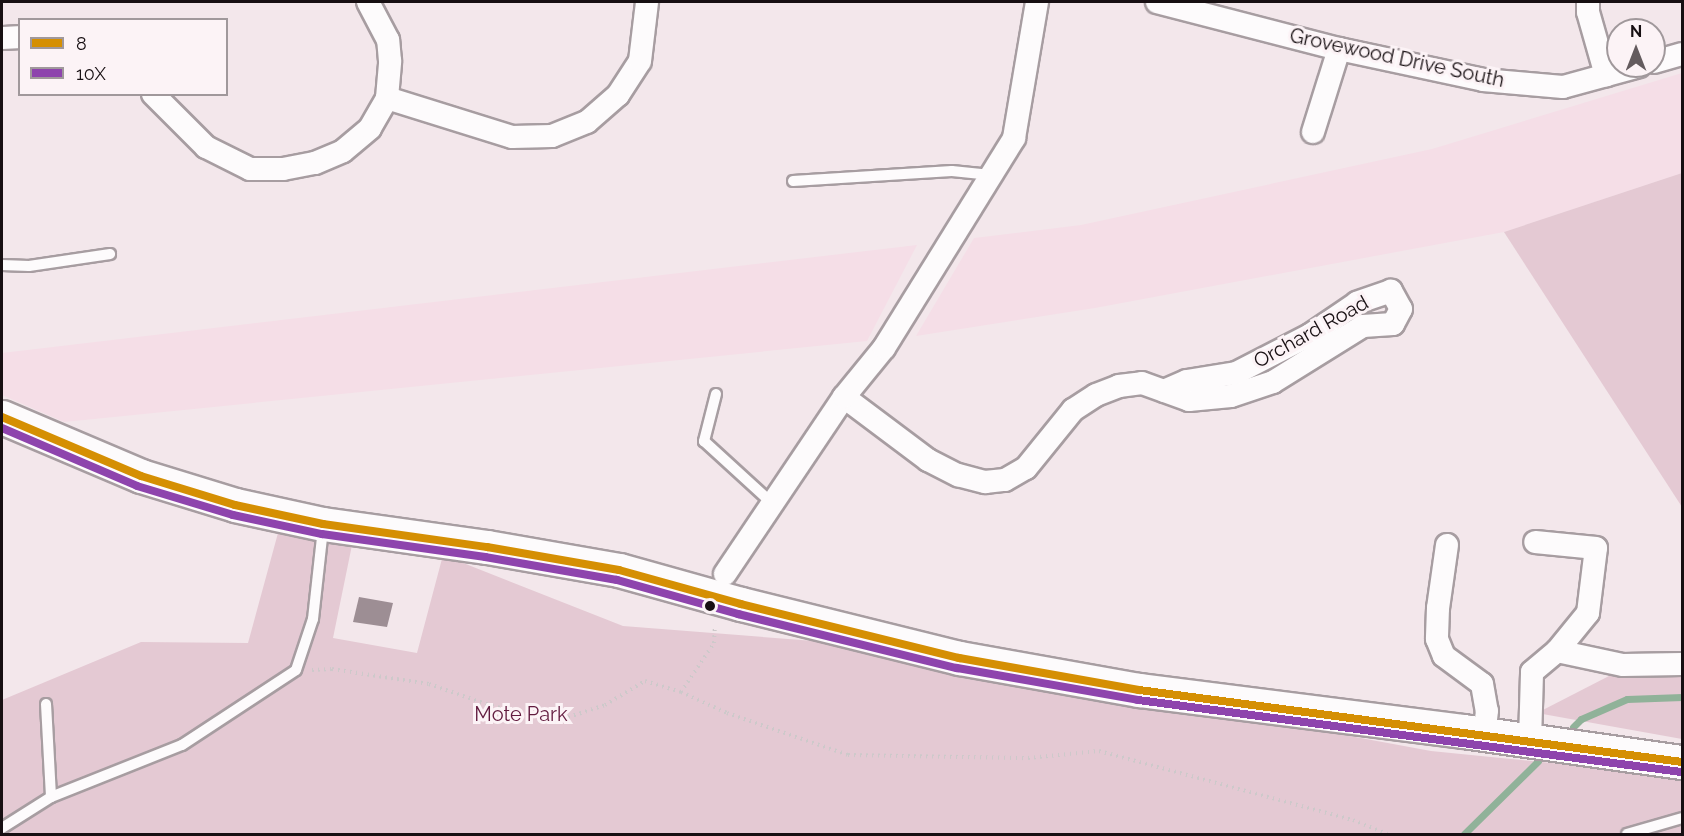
<!DOCTYPE html>
<html>
<head>
<meta charset="utf-8">
<style>
  body { margin:0 }
  #map { position:relative; width:1684px; height:836px; overflow:hidden; background:#f3e7eb; font-family:Raleway,sans-serif }
  div>[style] { position:absolute }
  .built>* { inset:0; background:#f5dee7 }
  .green>* { inset:0; background:#e4c9d3 }
  .stream>* { height:7px; margin:-3.5px; padding:0 3.5px; transform-origin:3.5px; border-radius:3.5px; background:#90b299 }
  .building>* { inset:0; background:#9d8e94 }
  .path>* { height:4px; margin-top:-2px; transform-origin:0; background:repeating-linear-gradient(90deg,#cdc9ca 0 1.5px,transparent 0 6px) }
  .roads { filter:drop-shadow(2px 0 #a79da1) drop-shadow(-2px 0 #a79da1) drop-shadow(0 2px #a79da1) drop-shadow(0 -2px #a79da1) }
  .service>* { height:10px; margin:-5px; padding:0 5px; transform-origin:5px; border-radius:5px; background:#fdfbfc }
  .minor>* { height:22px; margin:-11px; padding:0 11px; transform-origin:11px; border-radius:11px; background:#fdfbfc }
  .primary>* { height:33px; margin:-16.5px; padding:0 16.5px; transform-origin:16.5px; border-radius:16.5px; background:#fdfbfc }
  .bus-1>* { height:8px; margin:-4px; padding:0 4px; transform-origin:4px; border-radius:4px; background:#d58f03 }
  .bus-2>* { height:8px; margin:-4px; padding:0 4px; transform-origin:4px; border-radius:4px; background:#8e44ad }
  .dots>* { width:16px; height:16px; translate:-50% -50%; box-sizing:border-box; border:3px solid #fcf3f6; border-radius:50% }
  span { translate:-50% -50%; white-space:nowrap; text-align:center; line-height:1.15; -webkit-text-stroke:6px #fcf3f6; paint-order:stroke }
  .street-label { font-size:20px; color:#170f12 }
  .park-label { font-size:20px; color:#621b3f }
  .frame { position:absolute; inset:0; border:3px solid #170f12; pointer-events:none }
  .legend { position:absolute; left:18px; top:18px; width:210px; height:78px; box-sizing:border-box; background:#fcf3f6; border:2px solid #a0989b; margin:0; padding:8px 10px; list-style:none; font-size:18px; color:#170f12 }
  .legend li { display:flex; align-items:center; gap:12px; height:30px }
  .legend b { width:30px; border:2px solid #a0989b }
  .north { position:absolute; left:1606px; top:18px; width:60px; height:60px; box-sizing:border-box; background:#fcf3f6; border:2px solid #a0989b; border-radius:50%; rotate:0deg; font-size:16px; font-weight:700; line-height:24px; text-align:center; color:#170f12 }
  .north::after { content:''; display:block; margin:auto; width:21px; height:27px; background:#645b5e; clip-path:polygon(50% 0,100% 100%,50% 72%,0 100%) }
</style>
</head>
<body>
<div id="map">
  <div class="built">
    <div style="clip-path:polygon(1682px 73px,1682px 173px,1504px 232px,1095px 308px,916px 336px,974px 238px,1081px 225px,1432px 149px)"></div>
    <div style="clip-path:polygon(917px 245px,867px 341px,64px 422px,2px 395px,2px 353px)"></div>
  </div>
  <div class="green">
    <div style="clip-path:polygon(1682px 173px,1682px 507px,1504px 232px)"></div>
    <div style="clip-path:polygon(278px 533px,352px 545px,333px 638px,417px 653px,443px 555px,623px 626px,853px 644px,1431px 751px,1682px 776px,1682px 834px,2px 834px,2px 700px,141px 642px,248px 643px)"></div>
    <div style="clip-path:polygon(1682px 674px,1682px 739px,1537px 713px,1609px 676px)"></div>
  </div>
  <div class="stream">
    <div style="left:1573px;top:727px;width:11px;rotate:-45deg"></div>
    <div style="left:1581px;top:719px;width:50px;rotate:-23.5deg"></div>
    <div style="left:1627px;top:699px;width:55px;rotate:-2.1deg"></div>
    <div style="left:1464px;top:834px;width:104px;rotate:-44.6deg"></div>
  </div>
  <div class="building">
    <div style="clip-path:polygon(359px 597px,393px 603px,387px 627px,353px 622px)"></div>
  </div>
  <div class="path">
    <div style="left:312px;top:670px;width:20px;rotate:-3deg"></div>
    <div style="left:332px;top:669px;width:98px;rotate:8.8deg"></div>
    <div style="left:429px;top:684px;width:67px;rotate:19.2deg"></div>
    <div style="left:492px;top:706px;width:67px;rotate:13deg"></div>
    <div style="left:557px;top:721px;width:51px;rotate:-18.4deg"></div>
    <div style="left:605px;top:705px;width:47px;rotate:-31deg"></div>
    <div style="left:645px;top:681px;width:38px;rotate:17deg"></div>
    <div style="left:681px;top:692px;width:51px;rotate:24.5deg"></div>
    <div style="left:727px;top:713px;width:128px;rotate:19.1deg"></div>
    <div style="left:848px;top:755px;width:180px;rotate:1deg"></div>
    <div style="left:1028px;top:758px;width:71px;rotate:-5.6deg"></div>
    <div style="left:1099px;top:751px;width:263px;rotate:15.2deg"></div>
    <div style="left:1353px;top:820px;width:38px;rotate:22deg"></div>
    <div style="left:681px;top:692px;width:59px;rotate:-56deg"></div>
    <div style="left:714px;top:643px;width:18px;rotate:-87deg"></div>
  </div>
  <div class="roads">
    <div class="service">
      <div style="left:793px;top:181px;width:159px;rotate:-3.6deg"></div>
      <div style="left:952px;top:171px;width:39px;rotate:6deg"></div>
      <div style="left:2px;top:265px;width:27px;rotate:2deg"></div>
      <div style="left:29px;top:266px;width:82px;rotate:-8.4deg"></div>
      <div style="left:716px;top:394px;width:49px;rotate:104.3deg"></div>
      <div style="left:704px;top:441px;width:93px;rotate:42.4deg"></div>
      <div style="left:46px;top:704px;width:93px;rotate:86.9deg"></div>
      <div style="left:2px;top:828px;width:58px;rotate:-32.3deg"></div>
      <div style="left:51px;top:797px;width:141px;rotate:-21.7deg"></div>
      <div style="left:182px;top:745px;width:136px;rotate:-33.3deg"></div>
      <div style="left:296px;top:670px;width:54px;rotate:-71.6deg"></div>
      <div style="left:313px;top:619px;width:92px;rotate:-83.7deg"></div>
      <div style="left:1627px;top:834px;width:57px;rotate:-16.2deg"></div>
    </div>
    <div class="minor">
      <div style="left:1157px;top:2px;width:188px;rotate:14.5deg"></div>
      <div style="left:1339px;top:49px;width:147px;rotate:12.1deg"></div>
      <div style="left:1483px;top:80px;width:80px;rotate:5deg"></div>
      <div style="left:1563px;top:87px;width:79px;rotate:-15.4deg"></div>
      <div style="left:1588px;top:2px;width:10px;rotate:90deg"></div>
      <div style="left:1588px;top:12px;width:66px;rotate:74.1deg"></div>
      <div style="left:2px;top:38px;width:18px;rotate:-3deg"></div>
      <div style="left:1654px;top:62px;width:29px;rotate:-16deg"></div>
      <div style="left:153px;top:94px;width:75px;rotate:45deg"></div>
      <div style="left:206px;top:147px;width:49px;rotate:26.6deg"></div>
      <div style="left:250px;top:169px;width:33px"></div>
      <div style="left:283px;top:169px;width:33px;rotate:-11deg"></div>
      <div style="left:315px;top:163px;width:30px;rotate:-23deg"></div>
      <div style="left:343px;top:151px;width:35px;rotate:-40deg"></div>
      <div style="left:370px;top:128px;width:34px;rotate:-60deg"></div>
      <div style="left:387px;top:98px;width:37px;rotate:-85deg"></div>
      <div style="left:390px;top:61px;width:21px;rotate:-95deg"></div>
      <div style="left:388px;top:40px;width:43px;rotate:-117.8deg"></div>
      <div style="left:387px;top:98px;width:131px;rotate:17.3deg"></div>
      <div style="left:512px;top:137px;width:40px;rotate:-1.4deg"></div>
      <div style="left:552px;top:136px;width:38px;rotate:-22deg"></div>
      <div style="left:587px;top:122px;width:41px;rotate:-41.1deg"></div>
      <div style="left:618px;top:95px;width:40px;rotate:-57.1deg"></div>
      <div style="left:640px;top:61px;width:59px;rotate:-83.2deg"></div>
      <div style="left:1313px;top:132px;width:87px;rotate:-72.6deg"></div>
      <div style="left:844px;top:397px;width:105px;rotate:36.9deg"></div>
      <div style="left:928px;top:460px;width:34px;rotate:27deg"></div>
      <div style="left:958px;top:475px;width:28px;rotate:15deg"></div>
      <div style="left:985px;top:482px;width:20px;rotate:-6deg"></div>
      <div style="left:1005px;top:480px;width:24px;rotate:-30deg"></div>
      <div style="left:1026px;top:468px;width:75px;rotate:-51deg"></div>
      <div style="left:1073px;top:410px;width:27px;rotate:-33deg"></div>
      <div style="left:1096px;top:395px;width:25px;rotate:-21deg"></div>
      <div style="left:1119px;top:386px;width:23px;rotate:-7deg"></div>
      <div style="left:1142px;top:383px;width:50px;rotate:19.9deg"></div>
      <div style="left:1189px;top:400px;width:42px;rotate:-5.4deg"></div>
      <div style="left:1231px;top:396px;width:44px;rotate:-18.4deg"></div>
      <div style="left:1273px;top:382px;width:106px;rotate:-31.9deg"></div>
      <div style="left:1363px;top:326px;width:30px;rotate:-4deg"></div>
      <div style="left:1393px;top:324px;width:17px;rotate:-62deg"></div>
      <div style="left:1401px;top:309px;width:21px;rotate:-119deg"></div>
      <div style="left:1391px;top:291px;width:36px;rotate:161deg"></div>
      <div style="left:1357px;top:303px;width:57px;rotate:145.8deg"></div>
      <div style="left:1310px;top:335px;width:83px;rotate:152.8deg"></div>
      <div style="left:1236px;top:373px;width:50px;rotate:170.7deg"></div>
      <div style="left:1187px;top:381px;width:25px;rotate:157deg"></div>
      <div style="left:1447px;top:545px;width:64px;rotate:98.1deg"></div>
      <div style="left:1438px;top:608px;width:31px;rotate:92deg"></div>
      <div style="left:1437px;top:639px;width:18px;rotate:68deg"></div>
      <div style="left:1444px;top:656px;width:47px;rotate:36.4deg"></div>
      <div style="left:1482px;top:684px;width:27px;rotate:80deg"></div>
      <div style="left:1487px;top:711px;width:23px;rotate:97deg"></div>
      <div style="left:725px;top:574px;width:213px;rotate:-56.1deg"></div>
      <div style="left:844px;top:397px;width:63px;rotate:-50.8deg"></div>
      <div style="left:884px;top:348px;width:247px;rotate:-58.2deg"></div>
      <div style="left:1014px;top:138px;width:138px;rotate:-80.4deg"></div>
      <div style="left:1557px;top:651px;width:67px;rotate:12deg"></div>
      <div style="left:1623px;top:665px;width:59px;rotate:-1deg"></div>
      <div style="left:1530px;top:741px;width:69px;rotate:-88.3deg"></div>
      <div style="left:1532px;top:672px;width:33px;rotate:-40deg"></div>
      <div style="left:1557px;top:651px;width:49px;rotate:-50.8deg"></div>
      <div style="left:1588px;top:613px;width:65px;rotate:-83deg"></div>
      <div style="left:1596px;top:548px;width:61px;rotate:-174.4deg"></div>
    </div>
    <div class="primary">
      <div style="left:2px;top:417px;width:151px;rotate:23deg"></div>
      <div style="left:141px;top:476px;width:98px;rotate:17.1deg"></div>
      <div style="left:235px;top:505px;width:90px;rotate:12.2deg"></div>
      <div style="left:323px;top:524px;width:166px;rotate:8deg"></div>
      <div style="left:487px;top:547px;width:134px;rotate:9.9deg"></div>
      <div style="left:619px;top:570px;width:127px;rotate:15.6deg"></div>
      <div style="left:741px;top:604px;width:225px;rotate:13.9deg"></div>
      <div style="left:959px;top:658px;width:183px;rotate:10.1deg"></div>
      <div style="left:1139px;top:690px;width:327px;rotate:7.2deg"></div>
      <div style="left:1463px;top:731px;width:221px;rotate:8.1deg"></div>
    </div>
  </div>
  <div class="bus-1">
    <div style="left:2px;top:417px;width:151px;rotate:23deg"></div>
    <div style="left:141px;top:476px;width:98px;rotate:17.1deg"></div>
    <div style="left:235px;top:505px;width:90px;rotate:12.2deg"></div>
    <div style="left:323px;top:524px;width:166px;rotate:8deg"></div>
    <div style="left:487px;top:547px;width:134px;rotate:9.9deg"></div>
    <div style="left:619px;top:570px;width:127px;rotate:15.6deg"></div>
    <div style="left:741px;top:604px;width:225px;rotate:13.9deg"></div>
    <div style="left:959px;top:658px;width:183px;rotate:10.1deg"></div>
    <div style="left:1139px;top:690px;width:548px;rotate:7.55deg"></div>
  </div>
  <div class="bus-2">
    <div style="left:2px;top:428px;width:147px;rotate:23.2deg"></div>
    <div style="left:137px;top:486px;width:100px;rotate:16.8deg"></div>
    <div style="left:233px;top:515px;width:91px;rotate:12.1deg"></div>
    <div style="left:322px;top:534px;width:165px;rotate:8deg"></div>
    <div style="left:485px;top:557px;width:134px;rotate:9.9deg"></div>
    <div style="left:617px;top:580px;width:126px;rotate:15.7deg"></div>
    <div style="left:738px;top:614px;width:226px;rotate:13.9deg"></div>
    <div style="left:957px;top:668px;width:184px;rotate:10deg"></div>
    <div style="left:1138px;top:700px;width:548px;rotate:7.55deg"></div>
  </div>
  <div class="dots">
    <div style="left:710px;top:606px;background:#170f12"></div>
  </div>
  <div class="street-label">
    <span style="left:1397px;top:58px;rotate:12deg">Grovewood Drive South</span>
    <span style="left:1311px;top:332px;rotate:-29deg">Orchard Road</span>
  </div>
  <div class="park-label">
    <span style="left:521px;top:714px">Mote Park</span>
  </div>
  <div class="frame"></div>
  <ul class="legend">
  <li><b style="height:8px;background:#d58f03"></b>8</li>
  <li><b style="height:8px;background:#8e44ad"></b>10X</li>
  </ul>
  <div class="north">N</div>
</div>
</body>
</html>
